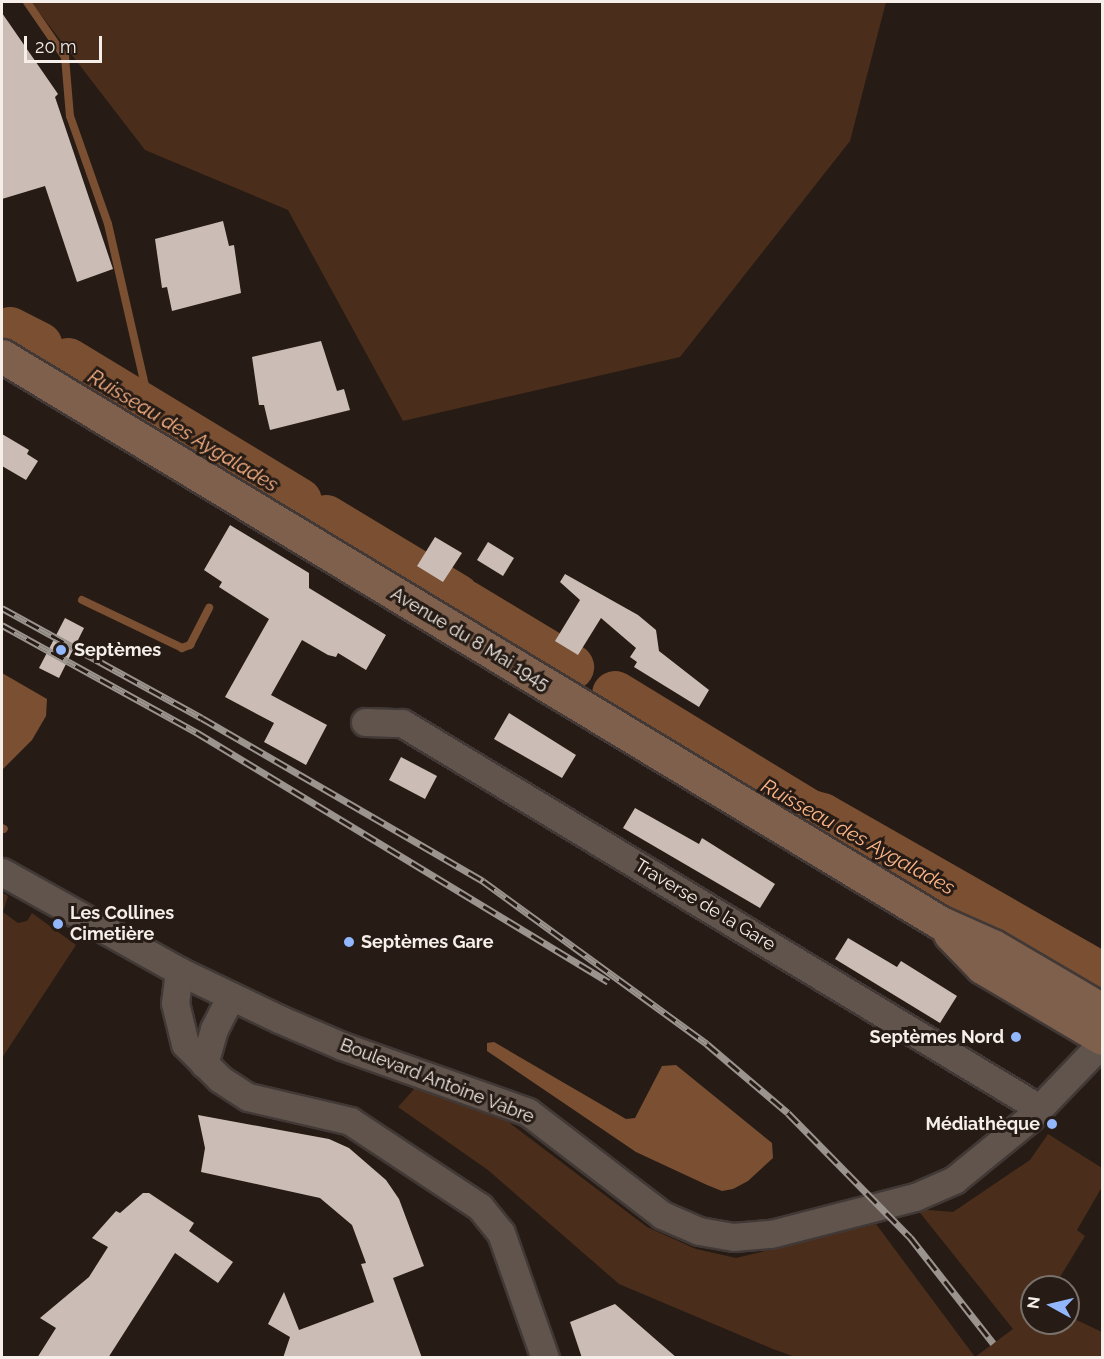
<!DOCTYPE html>
<html>
<head>
<meta charset="utf-8">
<style>
  body { margin:0 }
  #map { position:relative; width:1104px; height:1359px; overflow:hidden; background:#261c15; font-family:Raleway,sans-serif }
  div>[style] { position:absolute }
  .green>* { inset:0; background:#4a2d1a }
  .water>* { inset:0; background:#7b4f32 }
  .stream>* { height:8px; margin:-4px; padding:0 4px; transform-origin:4px; border-radius:4px; background:#7b4f32 }
  .river>* { height:46px; margin:-23px; padding:0 23px; transform-origin:23px; border-radius:23px; background:#7b4f32 }
  .building>* { inset:0; background:#cbbdb5 }
  .roads { filter:drop-shadow(2px 0 #423936) drop-shadow(-2px 0 #423936) drop-shadow(0 2px #423936) drop-shadow(0 -2px #423936) }
  .minor>* { height:27px; margin:-13.5px; padding:0 13.5px; transform-origin:13.5px; border-radius:13.5px; background:#60544d }
  .secondary>* { height:33px; margin:-16.5px; padding:0 16.5px; transform-origin:16.5px; border-radius:16.5px; background:#7f604c }
  .rail>* { height:7px; margin-top:-3.5px; transform-origin:0; background:repeating-linear-gradient(90deg,#261c15 0 14px,#9b938d 0 28px); box-sizing:border-box; border-block:2px solid #9b938d }
  .dots>* { width:16px; height:16px; translate:-50% -50%; box-sizing:border-box; border:3px solid #261c15; border-radius:50% }
  span { translate:-50% -50%; white-space:nowrap; text-align:center; line-height:1.15; -webkit-text-stroke:6px #261c15; paint-order:stroke }
  .street-label { font-size:18px; color:#f5eee9 }
  .poi-label { font-size:18px; color:#f5eee9; font-weight:700 }
  .left { translate:0 -50%; text-align:left }
  .right { translate:-100% -50%; text-align:right }
  .water-label { font-size:20px; color:#fdb588; font-style:italic }
  .frame { position:absolute; inset:0; border:3px solid #f5eee9; pointer-events:none }
  .north { position:absolute; left:1020px; top:1275px; width:60px; height:60px; box-sizing:border-box; background:#261c15; border:2px solid #79706a; border-radius:50%; rotate:278deg; font-size:16px; font-weight:700; line-height:24px; text-align:center; color:#f5eee9 }
  .north::after { content:''; display:block; margin:auto; width:21px; height:27px; background:#93b7fd; clip-path:polygon(50% 0,100% 100%,50% 72%,0 100%) }
  .scale { position:absolute; left:24px; top:36px; width:78px; height:27px; box-sizing:border-box; border:3px solid #f5eee9; border-top:0; padding-left:8px; font-size:18px; line-height:21px; white-space:nowrap; color:#f5eee9; -webkit-text-stroke:4px #261c15; paint-order:stroke }
</style>
</head>
<body>
<div id="map">
  <div class="green">
    <div style="clip-path:polygon(31px 2px,886px 2px,850px 141px,680px 357px,403px 421px,288px 210px,145px 150px)"></div>
    <div style="clip-path:polygon(2px 892px,8px 896px,3px 912px,18px 923px,27px 921px,32px 913px,76px 945px,2px 1058px)"></div>
    <div style="clip-path:polygon(415px 1088px,503px 1118px,647px 1227px,696px 1249px,736px 1258px,876px 1224px,975px 1357px,1013px 1329px,917px 1209px,953px 1212px,1030px 1160px,1048px 1134px,1102px 1168px,1102px 1187px,1077px 1230px,1085px 1236px,1054px 1287px,1032px 1287px,1032px 1323px,1068px 1323px,1068px 1316px,1102px 1332px,1102px 1357px,798px 1358px,773px 1349px,619px 1284px,488px 1170px,398px 1107px)"></div>
  </div>
  <div class="water">
    <div style="clip-path:polygon(2px 673px,47px 699px,46px 716px,32px 740px,2px 770px)"></div>
    <div style="clip-path:polygon(494px 1042px,626px 1119px,635px 1118px,662px 1066px,676px 1065px,772px 1143px,773px 1158px,748px 1181px,733px 1189px,722px 1191px,707px 1185px,636px 1152px,487px 1051px,487px 1043px)"></div>
  </div>
  <div class="stream">
    <div style="left:27px;top:2px;width:67px;rotate:55.4deg"></div>
    <div style="left:65px;top:57px;width:59px;rotate:85.2deg"></div>
    <div style="left:70px;top:116px;width:114px;rotate:70.6deg"></div>
    <div style="left:108px;top:224px;width:193px;rotate:77.1deg"></div>
    <div style="left:82px;top:600px;width:111px;rotate:25.6deg"></div>
    <div style="left:182px;top:648px;width:9px;rotate:-21deg"></div>
    <div style="left:190px;top:645px;width:42px;rotate:-62.8deg"></div>
    <div style="left:2px;top:828px;width:2px;rotate:27deg"></div>
  </div>
  <div class="river">
    <div style="left:10px;top:330px;width:33px;rotate:27deg"></div>
    <div style="left:68px;top:361px;width:270px;rotate:31.2deg"></div>
    <div style="left:326px;top:518px;width:153px;rotate:31.1deg"></div>
    <div style="left:465px;top:603px;width:124px;rotate:31.1deg"></div>
    <div style="left:615px;top:694px;width:226px;rotate:31.4deg"></div>
    <div style="left:808px;top:812px;width:15px;rotate:16deg"></div>
    <div style="left:822px;top:816px;width:322px;rotate:29.7deg"></div>
  </div>
  <div class="building">
    <div style="clip-path:polygon(2px 13px,58px 94px,55px 97px,113px 269px,77px 282px,45px 186px,2px 199px)"></div>
    <div style="clip-path:polygon(223px 221px,229px 246px,234px 245px,241px 293px,172px 311px,167px 287px,162px 288px,155px 239px)"></div>
    <div style="clip-path:polygon(321px 341px,337px 391px,344px 389px,350px 410px,270px 430px,264px 405px,259px 405px,252px 357px)"></div>
    <div style="clip-path:polygon(2px 434px,29px 450px,27px 454px,38px 461px,26px 480px,2px 466px)"></div>
    <div style="clip-path:polygon(230px 525px,309px 573px,309px 588px,386px 635px,366px 670px,338px 653px,336px 657px,328px 655px,302px 640px,271px 695px,327px 725px,306px 765px,264px 742px,274px 723px,225px 697px,269px 619px,219px 587px,222px 582px,204px 570px)"></div>
    <div style="clip-path:polygon(435px 537px,462px 553px,443px 582px,417px 566px)"></div>
    <div style="clip-path:polygon(488px 542px,514px 558px,503px 576px,477px 560px)"></div>
    <div style="clip-path:polygon(565px 574px,638px 615px,656px 630px,659px 651px,709px 690px,699px 707px,634px 667px,637px 662px,630px 657px,636px 648px,601px 618px,578px 655px,555px 641px,580px 600px,560px 582px)"></div>
    <div style="clip-path:polygon(65px 618px,84px 628px,59px 678px,39px 668px)"></div>
    <div style="clip-path:polygon(509px 713px,576px 755px,562px 778px,494px 739px)"></div>
    <div style="clip-path:polygon(401px 757px,437px 776px,425px 799px,389px 780px)"></div>
    <div style="clip-path:polygon(635px 808px,699px 844px,702px 838px,775px 884px,760px 908px,623px 828px)"></div>
    <div style="clip-path:polygon(848px 938px,897px 967px,901px 961px,957px 996px,940px 1023px,835px 959px)"></div>
    <div style="clip-path:polygon(198px 1115px,329px 1139px,349px 1148px,386px 1180px,399px 1199px,424px 1266px,393px 1278px,422px 1358px,283px 1358px,290px 1337px,268px 1324px,284px 1292px,299px 1330px,374px 1302px,361px 1264px,366px 1263px,352px 1225px,320px 1198px,201px 1172px,205px 1148px)"></div>
    <div style="clip-path:polygon(143px 1193px,149px 1193px,194px 1223px,189px 1231px,233px 1262px,218px 1283px,175px 1253px,108px 1358px,37px 1358px,56px 1328px,40px 1318px,89px 1277px,108px 1247px,92px 1238px,116px 1211px,120px 1213px)"></div>
    <div style="clip-path:polygon(615px 1304px,677px 1358px,582px 1358px,570px 1322px)"></div>
  </div>
  <div class="roads">
    <div class="minor">
      <div style="left:365px;top:722px;width:37px;rotate:2deg"></div>
      <div style="left:402px;top:723px;width:744px;rotate:31.15deg"></div>
      <div style="left:2px;top:872px;width:203px;rotate:29.2deg"></div>
      <div style="left:179px;top:971px;width:111px;rotate:25.6deg"></div>
      <div style="left:279px;top:1019px;width:69px;rotate:23.2deg"></div>
      <div style="left:342px;top:1046px;width:197px;rotate:19.5deg"></div>
      <div style="left:528px;top:1112px;width:169px;rotate:37.5deg"></div>
      <div style="left:662px;top:1215px;width:40px;rotate:23.4deg"></div>
      <div style="left:699px;top:1231px;width:35px;rotate:10deg"></div>
      <div style="left:733px;top:1237px;width:38px;rotate:-5deg"></div>
      <div style="left:771px;top:1234px;width:149px;rotate:-14.4deg"></div>
      <div style="left:915px;top:1197px;width:43px;rotate:-23.6deg"></div>
      <div style="left:954px;top:1180px;width:98px;rotate:-39.2deg"></div>
      <div style="left:1030px;top:1118px;width:104px;rotate:-46.2deg"></div>
      <div style="left:179px;top:971px;width:32px;rotate:97deg"></div>
      <div style="left:175px;top:1003px;width:42px;rotate:76.3deg"></div>
      <div style="left:185px;top:1044px;width:49px;rotate:45deg"></div>
      <div style="left:220px;top:1079px;width:33px;rotate:33deg"></div>
      <div style="left:248px;top:1097px;width:105px;rotate:13.2deg"></div>
      <div style="left:350px;top:1121px;width:156px;rotate:33.5deg"></div>
      <div style="left:480px;top:1207px;width:33px;rotate:51deg"></div>
      <div style="left:501px;top:1233px;width:133px;rotate:70.6deg"></div>
      <div style="left:204px;top:1064px;width:36px;rotate:-74deg"></div>
      <div style="left:214px;top:1029px;width:37px;rotate:-63deg"></div>
    </div>
    <div class="secondary">
      <div style="left:2px;top:356px;width:1095px;rotate:31.13deg"></div>
      <div style="left:939px;top:922px;width:59px;rotate:24deg"></div>
      <div style="left:993px;top:946px;width:126px;rotate:30.4deg"></div>
      <div style="left:950px;top:934px;width:46px;rotate:45.9deg"></div>
      <div style="left:982px;top:967px;width:139px;rotate:30.6deg"></div>
    </div>
  </div>
  <div class="rail">
    <div style="left:2px;top:608px;width:228px;rotate:28.8deg"></div>
    <div style="left:202px;top:718px;width:325px;rotate:30.1deg"></div>
    <div style="left:483px;top:881px;width:277px;rotate:36deg"></div>
    <div style="left:707px;top:1044px;width:106px;rotate:40.4deg"></div>
    <div style="left:788px;top:1113px;width:174px;rotate:45.5deg"></div>
    <div style="left:910px;top:1237px;width:135px;rotate:51.9deg"></div>
    <div style="left:2px;top:625px;width:222px;rotate:28.9deg"></div>
    <div style="left:196px;top:732px;width:482px;rotate:31.2deg"></div>
  </div>
  <div class="dots">
    <div style="left:61px;top:650px;background:#93b7fd"></div>
    <div style="left:58px;top:924px;background:#93b7fd"></div>
    <div style="left:349px;top:942px;background:#93b7fd"></div>
    <div style="left:1016px;top:1037px;background:#93b7fd"></div>
    <div style="left:1052px;top:1124px;background:#93b7fd"></div>
  </div>
  <div class="street-label">
    <span style="left:470px;top:639px;rotate:31deg">Avenue du 8 Mai 1945</span>
    <span style="left:705px;top:905px;rotate:31deg">Traverse de la Gare</span>
    <span style="left:437px;top:1081px;rotate:21deg">Boulevard Antoine Vabre</span>
  </div>
  <div class="poi-label">
    <span class="left" style="left:74px;top:650px">Septèmes</span>
    <span class="left" style="left:70px;top:924px">Les Collines<br>Cimetière</span>
    <span class="left" style="left:361px;top:942px">Septèmes Gare</span>
    <span class="right" style="left:1004px;top:1037px">Septèmes Nord</span>
    <span class="right" style="left:1040px;top:1124px">Médiathèque</span>
  </div>
  <div class="water-label">
    <span style="left:183px;top:431px;rotate:31deg">Ruisseau des Aygalades</span>
    <span style="left:858px;top:837px;rotate:29deg">Ruisseau des Aygalades</span>
  </div>
  <div class="frame"></div>
  <div class="north">N</div>
  <div class="scale">20 m</div>
</div>
</body>
</html>
